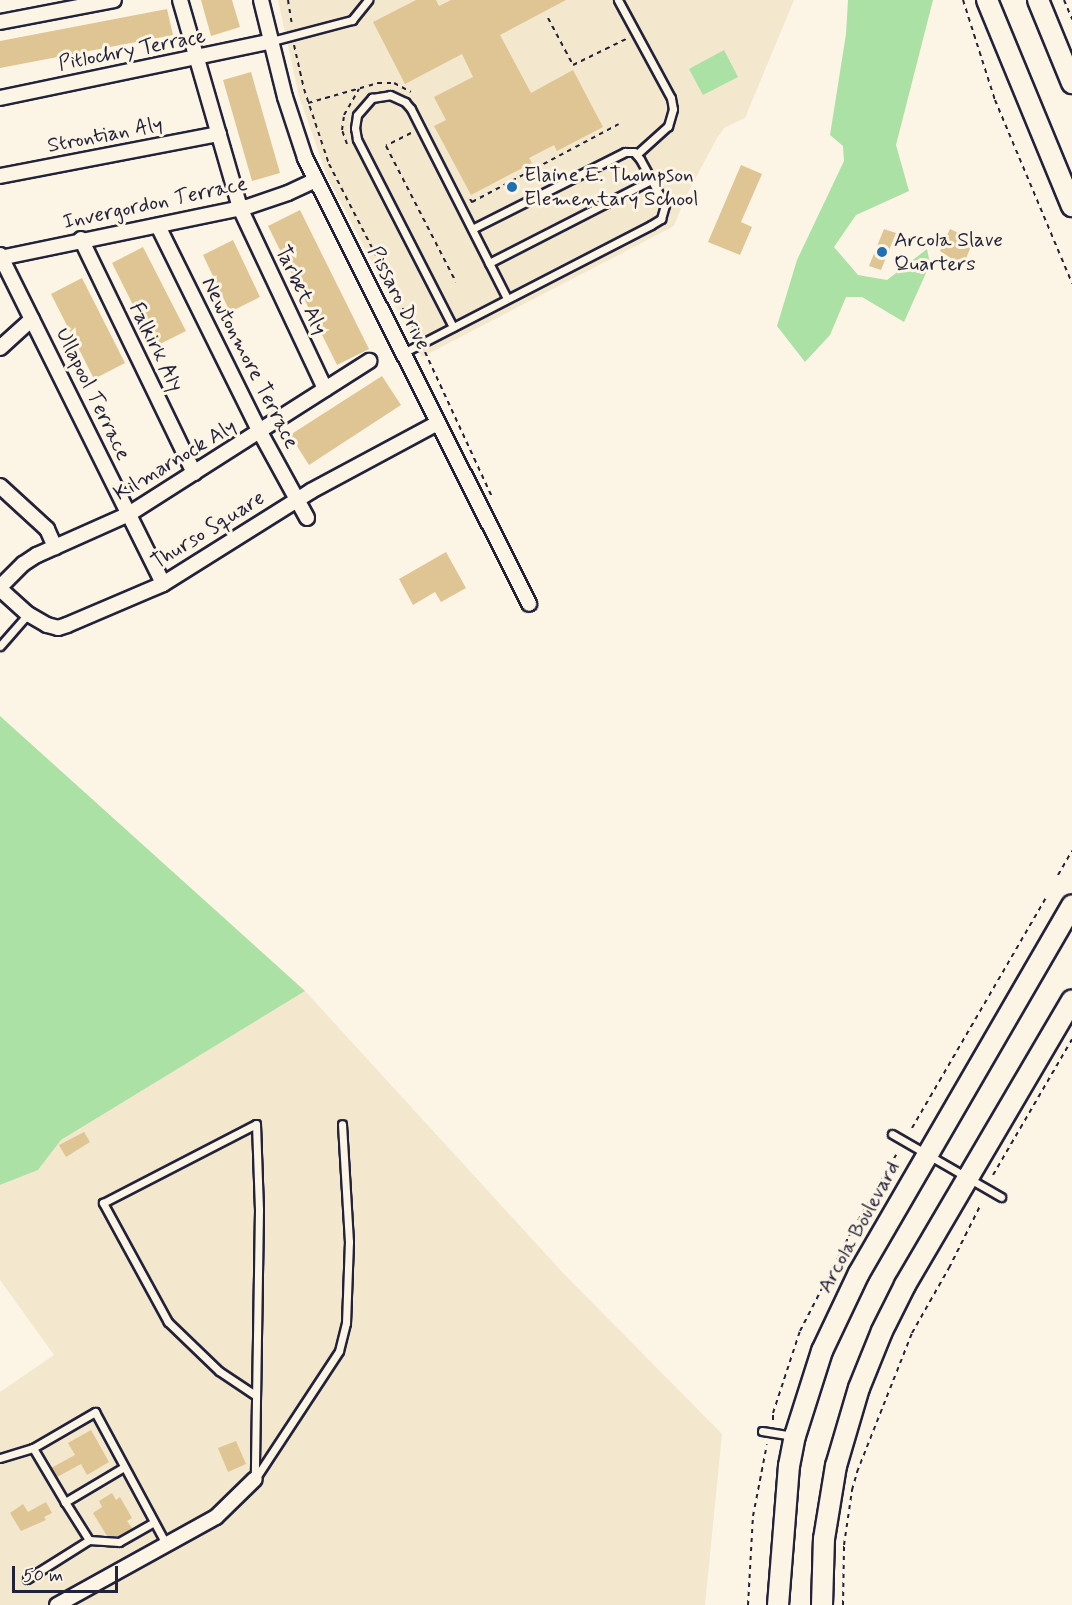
<!DOCTYPE html>
<html>
<head>
<meta charset="utf-8">
<style>
  body { margin:0 }
  #map { position:relative; width:1072px; height:1605px; overflow:hidden; background:#fcf5e5; font-family:Mynerve,sans-serif }
  div>[style] { position:absolute }
  .built>* { inset:0; background:#f3e7cd }
  .green>* { inset:0; background:#abe1a4 }
  .building>* { inset:0; background:#dfc594 }
  .path>* { height:2px; margin-top:-1px; transform-origin:0; background:repeating-linear-gradient(90deg,#22223b 0 4.5px,transparent 0 9px) }
  .roads { filter:drop-shadow(2px 0 #22223b) drop-shadow(-2px 0 #22223b) drop-shadow(0 2px #22223b) drop-shadow(0 -2px #22223b) }
  .lane>* { height:7px; margin:-3.5px; padding:0 3.5px; transform-origin:3.5px; border-radius:3.5px; background:#fcf5e5 }
  .street>* { height:14px; margin:-7px; padding:0 7px; transform-origin:7px; border-radius:7px; background:#fcf5e5 }
  .secondary>* { height:20px; margin:-10px; padding:0 10px; transform-origin:10px; border-radius:10px; background:#fcf5e5 }
  .dots>* { width:16px; height:16px; translate:-50% -50%; box-sizing:border-box; border:3px solid #fcf5e5; border-radius:50% }
  span { translate:-50% -50%; white-space:nowrap; text-align:center; line-height:1.15; -webkit-text-stroke:6px #fcf5e5; paint-order:stroke }
  .street-label { font-size:21px; color:#22223b }
  .poi-label { font-size:21px; color:#22223b }
  .left { translate:0 -50%; text-align:left }
  .scale { position:absolute; left:12px; top:1566px; width:106px; height:27px; box-sizing:border-box; border:3px solid #22223b; border-top:0; padding-left:8px; font-size:18px; line-height:21px; white-space:nowrap; color:#22223b; -webkit-text-stroke:4px #fcf5e5; paint-order:stroke }
</style>
</head>
<body>
<div id="map">
  <div class="built">
    <div style="clip-path:polygon(278px 0,794px 0,745px 118px,724px 128px,717px 138px,685px 198px,674px 226px,422px 357px,327px 176px,299px 96px)"></div>
    <div style="clip-path:polygon(305px 991px,564px 1274px,722px 1434px,705px 1605px,0 1605px,0 1392px,54px 1355px,0 1280px,0 1185px,38px 1170px,61px 1140px)"></div>
  </div>
  <div class="green">
    <div style="clip-path:polygon(848px 0,933px 0,896px 145px,909px 191px,856px 215px,834px 247px,858px 275px,887px 280px,927px 249px,930px 264px,904px 322px,862px 297px,846px 297px,830px 335px,805px 362px,777px 326px,797px 260px,844px 161px,843px 146px,830px 135px,846px 34px)"></div>
    <div style="clip-path:polygon(724px 50px,738px 77px,703px 95px,689px 69px)"></div>
    <div style="clip-path:polygon(0 716px,305px 991px,61px 1140px,38px 1170px,0 1185px)"></div>
  </div>
  <div class="building">
    <div style="clip-path:polygon(201px 0,232px 0,240px 27px,211px 36px)"></div>
    <div style="clip-path:polygon(416px 0,436px 0,439px 6px,451px 0,566px 0,500px 35px,531px 93px,573px 70px,603px 127px,557px 151px,554px 145px,529px 158px,532px 163px,471px 195px,434px 126px,446px 120px,434px 97px,473px 77px,462px 54px,405px 84px,373px 22px)"></div>
    <div style="clip-path:polygon(167px 9px,173px 35px,0 68px,0 41px)"></div>
    <div style="clip-path:polygon(251px 72px,280px 173px,252px 181px,223px 80px)"></div>
    <div style="clip-path:polygon(741px 165px,762px 174px,741px 222px,752px 227px,740px 255px,708px 242px)"></div>
    <div style="clip-path:polygon(300px 210px,369px 349px,337px 365px,268px 226px)"></div>
    <div style="clip-path:polygon(884px 229px,896px 233px,881px 270px,869px 266px)"></div>
    <div style="clip-path:polygon(950px 229px,965px 236px,963px 240px,972px 244px,962px 268px,950px 263px,952px 259px,940px 251px)"></div>
    <div style="clip-path:polygon(233px 240px,260px 297px,230px 312px,203px 255px)"></div>
    <div style="clip-path:polygon(143px 247px,186px 331px,154px 347px,112px 263px)"></div>
    <div style="clip-path:polygon(82px 278px,125px 363px,94px 379px,51px 294px)"></div>
    <div style="clip-path:polygon(382px 376px,401px 405px,309px 465px,290px 435px)"></div>
    <div style="clip-path:polygon(446px 552px,466px 588px,441px 602px,435px 592px,413px 605px,399px 579px)"></div>
    <div style="clip-path:polygon(84px 1132px,90px 1142px,66px 1157px,59px 1145px)"></div>
    <div style="clip-path:polygon(91px 1430px,109px 1462px,87px 1475px,81px 1464px,57px 1477px,51px 1468px,75px 1455px,68px 1443px)"></div>
    <div style="clip-path:polygon(236px 1441px,246px 1464px,228px 1472px,218px 1448px)"></div>
    <div style="clip-path:polygon(112px 1493px,116px 1500px,120px 1497px,132px 1518px,127px 1521px,132px 1528px,119px 1536px,107px 1536px,93px 1513px,102px 1507px,99px 1501px)"></div>
    <div style="clip-path:polygon(46px 1502px,52px 1513px,44px 1517px,46px 1520px,21px 1531px,10px 1513px,23px 1504px,28px 1512px)"></div>
  </div>
  <div class="path">
    <div style="left:288px;top:0;width:24px;rotate:81deg"></div>
    <div style="left:963px;top:0;width:105px;rotate:72.3deg"></div>
    <div style="left:995px;top:100px;width:199px;rotate:67.2deg"></div>
    <div style="left:1064px;top:0;width:21px;rotate:67deg"></div>
    <div style="left:548px;top:18px;width:53px;rotate:62deg"></div>
    <div style="left:573px;top:65px;width:61px;rotate:-26.1deg"></div>
    <div style="left:294px;top:45px;width:45px;rotate:77.2deg"></div>
    <div style="left:304px;top:89px;width:79px;rotate:71.6deg"></div>
    <div style="left:329px;top:164px;width:190px;rotate:62.8deg"></div>
    <div style="left:308px;top:103px;width:73px;rotate:-15.9deg"></div>
    <div style="left:378px;top:83px;width:16px"></div>
    <div style="left:394px;top:83px;width:19px;rotate:28deg"></div>
    <div style="left:411px;top:133px;width:28px;rotate:153deg"></div>
    <div style="left:386px;top:146px;width:153px;rotate:62.8deg"></div>
    <div style="left:347px;top:144px;width:15px;rotate:-110deg"></div>
    <div style="left:342px;top:130px;width:15px;rotate:-82deg"></div>
    <div style="left:344px;top:115px;width:30px;rotate:-60deg"></div>
    <div style="left:470px;top:199px;width:4px;rotate:56deg"></div>
    <div style="left:472px;top:202px;width:166px;rotate:-28deg"></div>
    <div style="left:425px;top:352px;width:160px;rotate:65.2deg"></div>
    <div style="left:1058px;top:875px;width:28px;rotate:-60deg"></div>
    <div style="left:912px;top:1128px;width:266px;rotate:-59.8deg"></div>
    <div style="left:993px;top:1175px;width:157px;rotate:-59.8deg"></div>
    <div style="left:773px;top:1420px;width:7px;rotate:-90deg"></div>
    <div style="left:773px;top:1413px;width:86px;rotate:-71.8deg"></div>
    <div style="left:800px;top:1331px;width:107px;rotate:-62.7deg"></div>
    <div style="left:849px;top:1236px;width:94px;rotate:-59.9deg"></div>
    <div style="left:748px;top:1605px;width:89px;rotate:-86.8deg"></div>
    <div style="left:753px;top:1516px;width:73px;rotate:-79deg"></div>
    <div style="left:843px;top:1605px;width:60px;rotate:-89deg"></div>
    <div style="left:844px;top:1545px;width:56px;rotate:-81.7deg"></div>
    <div style="left:852px;top:1490px;width:19px;rotate:-74deg"></div>
    <div style="left:857px;top:1472px;width:149px;rotate:-68.4deg"></div>
    <div style="left:912px;top:1333px;width:75px;rotate:-60.4deg"></div>
    <div style="left:949px;top:1268px;width:69px;rotate:-63.4deg"></div>
  </div>
  <div class="roads">
    <div class="lane">
      <div style="left:618px;top:0;width:111px;rotate:61.6deg"></div>
      <div style="left:671px;top:98px;width:11px;rotate:80deg"></div>
      <div style="left:673px;top:109px;width:18px;rotate:106deg"></div>
      <div style="left:668px;top:126px;width:42px;rotate:137.9deg"></div>
      <div style="left:272px;top:41px;width:83px;rotate:-14.7deg"></div>
      <div style="left:352px;top:20px;width:26px;rotate:-51deg"></div>
      <div style="left:489px;top:263px;width:182px;rotate:-27.1deg"></div>
      <div style="left:453px;top:327px;width:211px;rotate:-117.1deg"></div>
      <div style="left:357px;top:139px;width:11px;rotate:-100deg"></div>
      <div style="left:355px;top:128px;width:13px;rotate:-81deg"></div>
      <div style="left:357px;top:115px;width:23px;rotate:-49deg"></div>
      <div style="left:372px;top:98px;width:18px;rotate:-9deg"></div>
      <div style="left:390px;top:95px;width:17px;rotate:25deg"></div>
      <div style="left:405px;top:102px;width:9px;rotate:49deg"></div>
      <div style="left:411px;top:109px;width:212px;rotate:63.1deg"></div>
      <div style="left:403px;top:353px;width:279px;rotate:-27.3deg"></div>
      <div style="left:651px;top:225px;width:12px;rotate:-31deg"></div>
      <div style="left:661px;top:219px;width:15px;rotate:-74deg"></div>
      <div style="left:665px;top:205px;width:52px;rotate:-118.5deg"></div>
      <div style="left:640px;top:159px;width:9px;rotate:-131deg"></div>
      <div style="left:634px;top:152px;width:9px;rotate:180deg"></div>
      <div style="left:625px;top:152px;width:171px;rotate:153.3deg"></div>
      <div style="left:0;top:646px;width:43px;rotate:-48.8deg"></div>
      <div style="left:892px;top:1134px;width:126px;rotate:30deg"></div>
      <div style="left:255px;top:1395px;width:43px;rotate:-146.3deg"></div>
      <div style="left:219px;top:1371px;width:71px;rotate:-136.1deg"></div>
      <div style="left:168px;top:1322px;width:136px;rotate:-118.6deg"></div>
      <div style="left:103px;top:1203px;width:172px;rotate:-27.3deg"></div>
      <div style="left:256px;top:1124px;width:86px;rotate:88deg"></div>
      <div style="left:259px;top:1210px;width:269px;rotate:90.9deg"></div>
      <div style="left:762px;top:1431px;width:30px;rotate:9deg"></div>
      <div style="left:0;top:1458px;width:34px;rotate:-17deg"></div>
      <div style="left:124px;top:1467px;width:69px;rotate:149.3deg"></div>
      <div style="left:65px;top:1502px;width:63px;rotate:-120.7deg"></div>
      <div style="left:33px;top:1448px;width:72px;rotate:-30.1deg"></div>
      <div style="left:95px;top:1412px;width:150px;rotate:61.7deg"></div>
      <div style="left:255px;top:1479px;width:153px;rotate:-56.7deg"></div>
      <div style="left:339px;top:1351px;width:29px;rotate:-76deg"></div>
      <div style="left:346px;top:1323px;width:81px;rotate:-87.9deg"></div>
      <div style="left:349px;top:1242px;width:118px;rotate:-93.4deg"></div>
      <div style="left:89px;top:1540px;width:30px;rotate:4deg"></div>
      <div style="left:119px;top:1542px;width:40px;rotate:-29.7deg"></div>
      <div style="left:27px;top:1579px;width:73px;rotate:-32.2deg"></div>
      <div style="left:89px;top:1540px;width:45px;rotate:-122.3deg"></div>
    </div>
    <div class="street">
      <div style="left:180px;top:0;width:216px;rotate:73.9deg"></div>
      <div style="left:240px;top:208px;width:200px;rotate:64.8deg"></div>
      <div style="left:261px;top:0;width:100px;rotate:76.1deg"></div>
      <div style="left:285px;top:97px;width:64px;rotate:71.8deg"></div>
      <div style="left:305px;top:158px;width:499px;rotate:63.3deg"></div>
      <div style="left:0;top:22px;width:116px;rotate:-10.9deg"></div>
      <div style="left:0;top:98px;width:278px;rotate:-11.8deg"></div>
      <div style="left:0;top:176px;width:223px;rotate:-10.9deg"></div>
      <div style="left:158px;top:226px;width:230px;rotate:63.7deg"></div>
      <div style="left:260px;top:432px;width:98px;rotate:61.3deg"></div>
      <div style="left:81px;top:239px;width:260px;rotate:64.2deg"></div>
      <div style="left:0;top:255px;width:367px;rotate:63.6deg"></div>
      <div style="left:0;top:258px;width:252px;rotate:-11.7deg"></div>
      <div style="left:247px;top:207px;width:43px;rotate:-18.9deg"></div>
      <div style="left:288px;top:193px;width:31px;rotate:-25deg"></div>
      <div style="left:0;top:348px;width:43px;rotate:-42.2deg"></div>
      <div style="left:0;top:486px;width:64px;rotate:42.5deg"></div>
      <div style="left:47px;top:529px;width:20px;rotate:66deg"></div>
      <div style="left:0;top:587px;width:33px;rotate:-45deg"></div>
      <div style="left:23px;top:564px;width:17px;rotate:-33deg"></div>
      <div style="left:37px;top:555px;width:101px;rotate:-24deg"></div>
      <div style="left:129px;top:514px;width:285px;rotate:-32.5deg"></div>
      <div style="left:0;top:589px;width:38px;rotate:42deg"></div>
      <div style="left:28px;top:614px;width:22px;rotate:30deg"></div>
      <div style="left:47px;top:625px;width:11px;rotate:15deg"></div>
      <div style="left:58px;top:628px;width:9px;rotate:-18deg"></div>
      <div style="left:67px;top:625px;width:104px;rotate:-23.1deg"></div>
      <div style="left:163px;top:584px;width:175px;rotate:-32.1deg"></div>
      <div style="left:311px;top:491px;width:144px;rotate:-28.2deg"></div>
      <div style="left:57px;top:1605px;width:182px;rotate:-29deg"></div>
      <div style="left:216px;top:1517px;width:54px;rotate:-44.3deg"></div>
    </div>
    <div class="secondary">
      <div style="left:987px;top:0;width:223px;rotate:67.6deg"></div>
      <div style="left:1038px;top:0;width:90px;rotate:67.7deg"></div>
      <div style="left:778px;top:1605px;width:139px;rotate:-85.5deg"></div>
      <div style="left:789px;top:1466px;width:31px;rotate:-79deg"></div>
      <div style="left:795px;top:1436px;width:89px;rotate:-72.4deg"></div>
      <div style="left:822px;top:1351px;width:86px;rotate:-64.6deg"></div>
      <div style="left:859px;top:1273px;width:425px;rotate:-59.9deg"></div>
      <div style="left:822px;top:1605px;width:66px;rotate:-88.3deg"></div>
      <div style="left:824px;top:1539px;width:74px;rotate:-80.7deg"></div>
      <div style="left:836px;top:1466px;width:81px;rotate:-73.6deg"></div>
      <div style="left:859px;top:1388px;width:61px;rotate:-68deg"></div>
      <div style="left:882px;top:1331px;width:51px;rotate:-63.4deg"></div>
      <div style="left:905px;top:1285px;width:330px;rotate:-59.6deg"></div>
    </div>
  </div>
  <div class="dots">
    <div style="left:512px;top:187px;background:#1f6fb2"></div>
    <div style="left:882px;top:252px;background:#1f6fb2"></div>
  </div>
  <div class="street-label">
    <span style="left:132px;top:50px;rotate:-11deg">Pitlochry Terrace</span>
    <span style="left:105px;top:135px;rotate:-11deg">Strontian Aly</span>
    <span style="left:155px;top:203px;rotate:-12deg">Invergordon Terrace</span>
    <span style="left:301px;top:290px;rotate:65deg">Tarbet Aly</span>
    <span style="left:399px;top:298px;rotate:63deg">Pissaro Drive</span>
    <span style="left:156px;top:347px;rotate:64deg">Falkirk Aly</span>
    <span style="left:250px;top:363px;rotate:63deg">Newtonmore Terrace</span>
    <span style="left:93px;top:394px;rotate:64deg">Ullapool Terrace</span>
    <span style="left:175px;top:460px;rotate:-31deg">Kilmarnock Aly</span>
    <span style="left:208px;top:530px;rotate:-32deg">Thurso Square</span>
    <span style="left:859px;top:1227px;rotate:-61deg">Arcola Boulevard</span>
  </div>
  <div class="poi-label">
    <span class="left" style="left:524px;top:187px">Elaine E. Thompson<br>Elementary School</span>
    <span class="left" style="left:894px;top:252px">Arcola Slave<br>Quarters</span>
  </div>
  <div class="scale">50 m</div>
</div>
</body>
</html>
